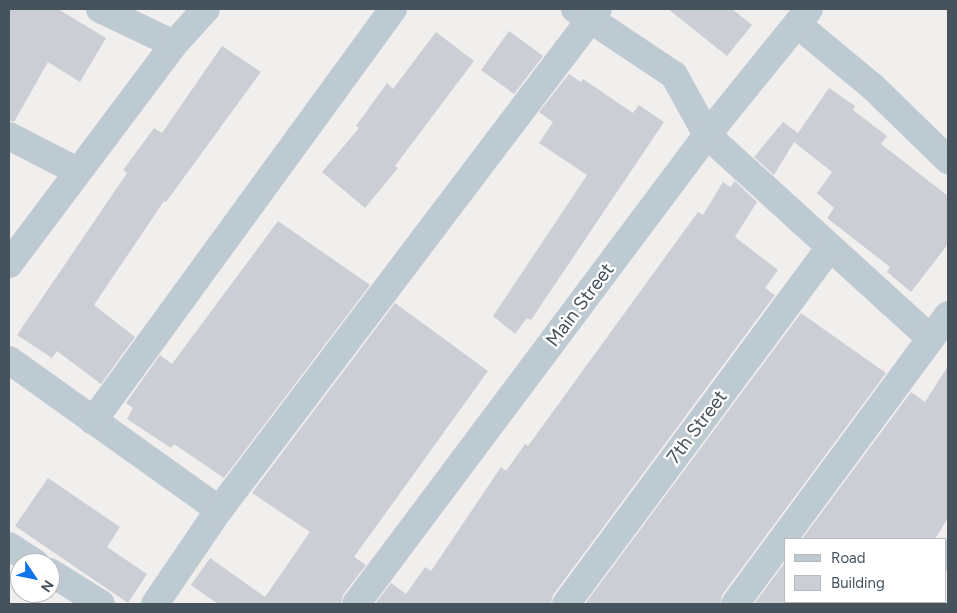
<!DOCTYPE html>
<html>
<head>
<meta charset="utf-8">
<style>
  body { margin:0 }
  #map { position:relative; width:957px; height:613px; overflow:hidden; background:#f1eeee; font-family:Figtree,sans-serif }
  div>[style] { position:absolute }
  .building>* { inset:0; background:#cbced4 }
  .minor>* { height:28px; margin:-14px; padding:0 14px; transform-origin:14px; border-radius:14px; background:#becad2 }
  span { translate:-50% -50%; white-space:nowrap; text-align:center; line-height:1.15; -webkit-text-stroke:4.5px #fff; paint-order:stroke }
  .street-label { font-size:19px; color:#46535d }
  .frame { position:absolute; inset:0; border:10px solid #46535d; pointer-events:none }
  .legend { position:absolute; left:784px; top:538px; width:162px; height:65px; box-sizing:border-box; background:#fff; border:1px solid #b5babe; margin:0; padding:6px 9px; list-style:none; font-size:15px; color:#46535d }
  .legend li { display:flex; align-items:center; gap:10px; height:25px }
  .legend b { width:25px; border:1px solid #b5babe }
  .north { position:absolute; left:10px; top:553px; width:50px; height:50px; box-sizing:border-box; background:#fff; border:1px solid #b5babe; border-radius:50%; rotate:124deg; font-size:14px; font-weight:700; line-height:20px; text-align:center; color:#46535d }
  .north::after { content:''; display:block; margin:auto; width:18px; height:22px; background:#0f74eb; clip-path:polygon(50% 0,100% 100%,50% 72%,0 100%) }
</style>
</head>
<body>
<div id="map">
  <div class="building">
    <div style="clip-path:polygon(9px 9px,58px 9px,106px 38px,80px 82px,48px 62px,14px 122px,9px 120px)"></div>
    <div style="clip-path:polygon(668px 9px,732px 9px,752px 25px,727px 56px)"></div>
    <div style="clip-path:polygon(509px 31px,543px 56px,514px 94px,481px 70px)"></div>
    <div style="clip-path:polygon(436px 32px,474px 61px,395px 166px,398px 168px,365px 208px,322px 172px,359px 128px,356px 126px,387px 83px,393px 89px)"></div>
    <div style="clip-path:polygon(222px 46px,261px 72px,166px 202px,164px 201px,94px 305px,135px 337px,101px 384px,57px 351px,52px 358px,17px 335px,127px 173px,123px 170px,154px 128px,162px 133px)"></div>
    <div style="clip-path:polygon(569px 74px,581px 82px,583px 79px,633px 113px,639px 105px,664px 122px,531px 320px,527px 318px,515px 334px,493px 316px,587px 175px,539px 143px,553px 122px,539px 112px)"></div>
    <div style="clip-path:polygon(829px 88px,855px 106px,853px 110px,887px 136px,881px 144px,948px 196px,948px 244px,911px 292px,887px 272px,890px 267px,827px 218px,834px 208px,817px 193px,832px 172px,794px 142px,774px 175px,754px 157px,783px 122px,798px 133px)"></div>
    <div style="clip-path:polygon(735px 181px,757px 202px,735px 237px,778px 270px,765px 288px,775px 295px,553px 595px,551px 604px,375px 604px,391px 583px,406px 594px,425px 567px,431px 571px,501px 467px,506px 471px,525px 444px,528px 446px,698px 212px,703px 215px,723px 182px,730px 187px)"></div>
    <div style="clip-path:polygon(278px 221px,370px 285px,224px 478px,174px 444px,171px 448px,127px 419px,133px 408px,126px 403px,160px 355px,172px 364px)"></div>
    <div style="clip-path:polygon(395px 303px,488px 371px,354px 557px,366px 565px,343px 595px,341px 604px,218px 604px,191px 585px,210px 558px,265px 597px,310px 532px,252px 493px)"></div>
    <div style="clip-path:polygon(801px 313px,886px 373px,722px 595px,720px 604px,585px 604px)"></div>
    <div style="clip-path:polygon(948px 366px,948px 518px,935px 539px,802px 539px,911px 392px,925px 402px)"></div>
    <div style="clip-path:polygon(48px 478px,120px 527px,107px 547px,147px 574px,128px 603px,15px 526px)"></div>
    <div style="clip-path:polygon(786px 561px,786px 604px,754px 604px)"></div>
  </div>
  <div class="minor">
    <div style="left:100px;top:9px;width:82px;rotate:25.3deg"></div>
    <div style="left:575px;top:9px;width:119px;rotate:33.7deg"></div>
    <div style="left:674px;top:75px;width:68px;rotate:61.2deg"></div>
    <div style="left:707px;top:135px;width:302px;rotate:42.3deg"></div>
    <div style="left:797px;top:24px;width:99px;rotate:39.7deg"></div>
    <div style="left:873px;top:87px;width:105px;rotate:44.2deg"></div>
    <div style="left:9px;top:136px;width:76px;rotate:27.2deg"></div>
    <div style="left:9px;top:264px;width:275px;rotate:-53.1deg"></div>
    <div style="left:174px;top:44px;width:47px;rotate:-47.6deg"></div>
    <div style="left:9px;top:360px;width:258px;rotate:35.5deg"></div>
    <div style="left:93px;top:421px;width:510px;rotate:-53.94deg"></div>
    <div style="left:9px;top:546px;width:31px;rotate:33deg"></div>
    <div style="left:946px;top:557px;width:4px;rotate:-63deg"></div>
    <div style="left:50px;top:572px;width:60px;rotate:32.1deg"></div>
    <div style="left:155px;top:604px;width:114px;rotate:-55.8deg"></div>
    <div style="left:219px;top:510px;width:628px;rotate:-52.89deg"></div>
    <div style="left:356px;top:604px;width:586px;rotate:-53.19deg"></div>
    <div style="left:707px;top:135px;width:162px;rotate:-51deg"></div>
    <div style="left:566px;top:604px;width:442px;rotate:-53.5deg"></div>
    <div style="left:735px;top:604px;width:359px;rotate:-53.6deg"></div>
    <div style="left:911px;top:604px;width:3px;rotate:-45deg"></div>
  </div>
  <div class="street-label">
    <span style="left:580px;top:305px;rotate:-53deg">Main Street</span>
    <span style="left:697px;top:427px;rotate:-53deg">7th Street</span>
  </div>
  <div class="frame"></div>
  <ul class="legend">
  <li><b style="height:6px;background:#becad2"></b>Road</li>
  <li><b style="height:14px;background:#cbced4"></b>Building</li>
  </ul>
  <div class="north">N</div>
</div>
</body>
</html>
